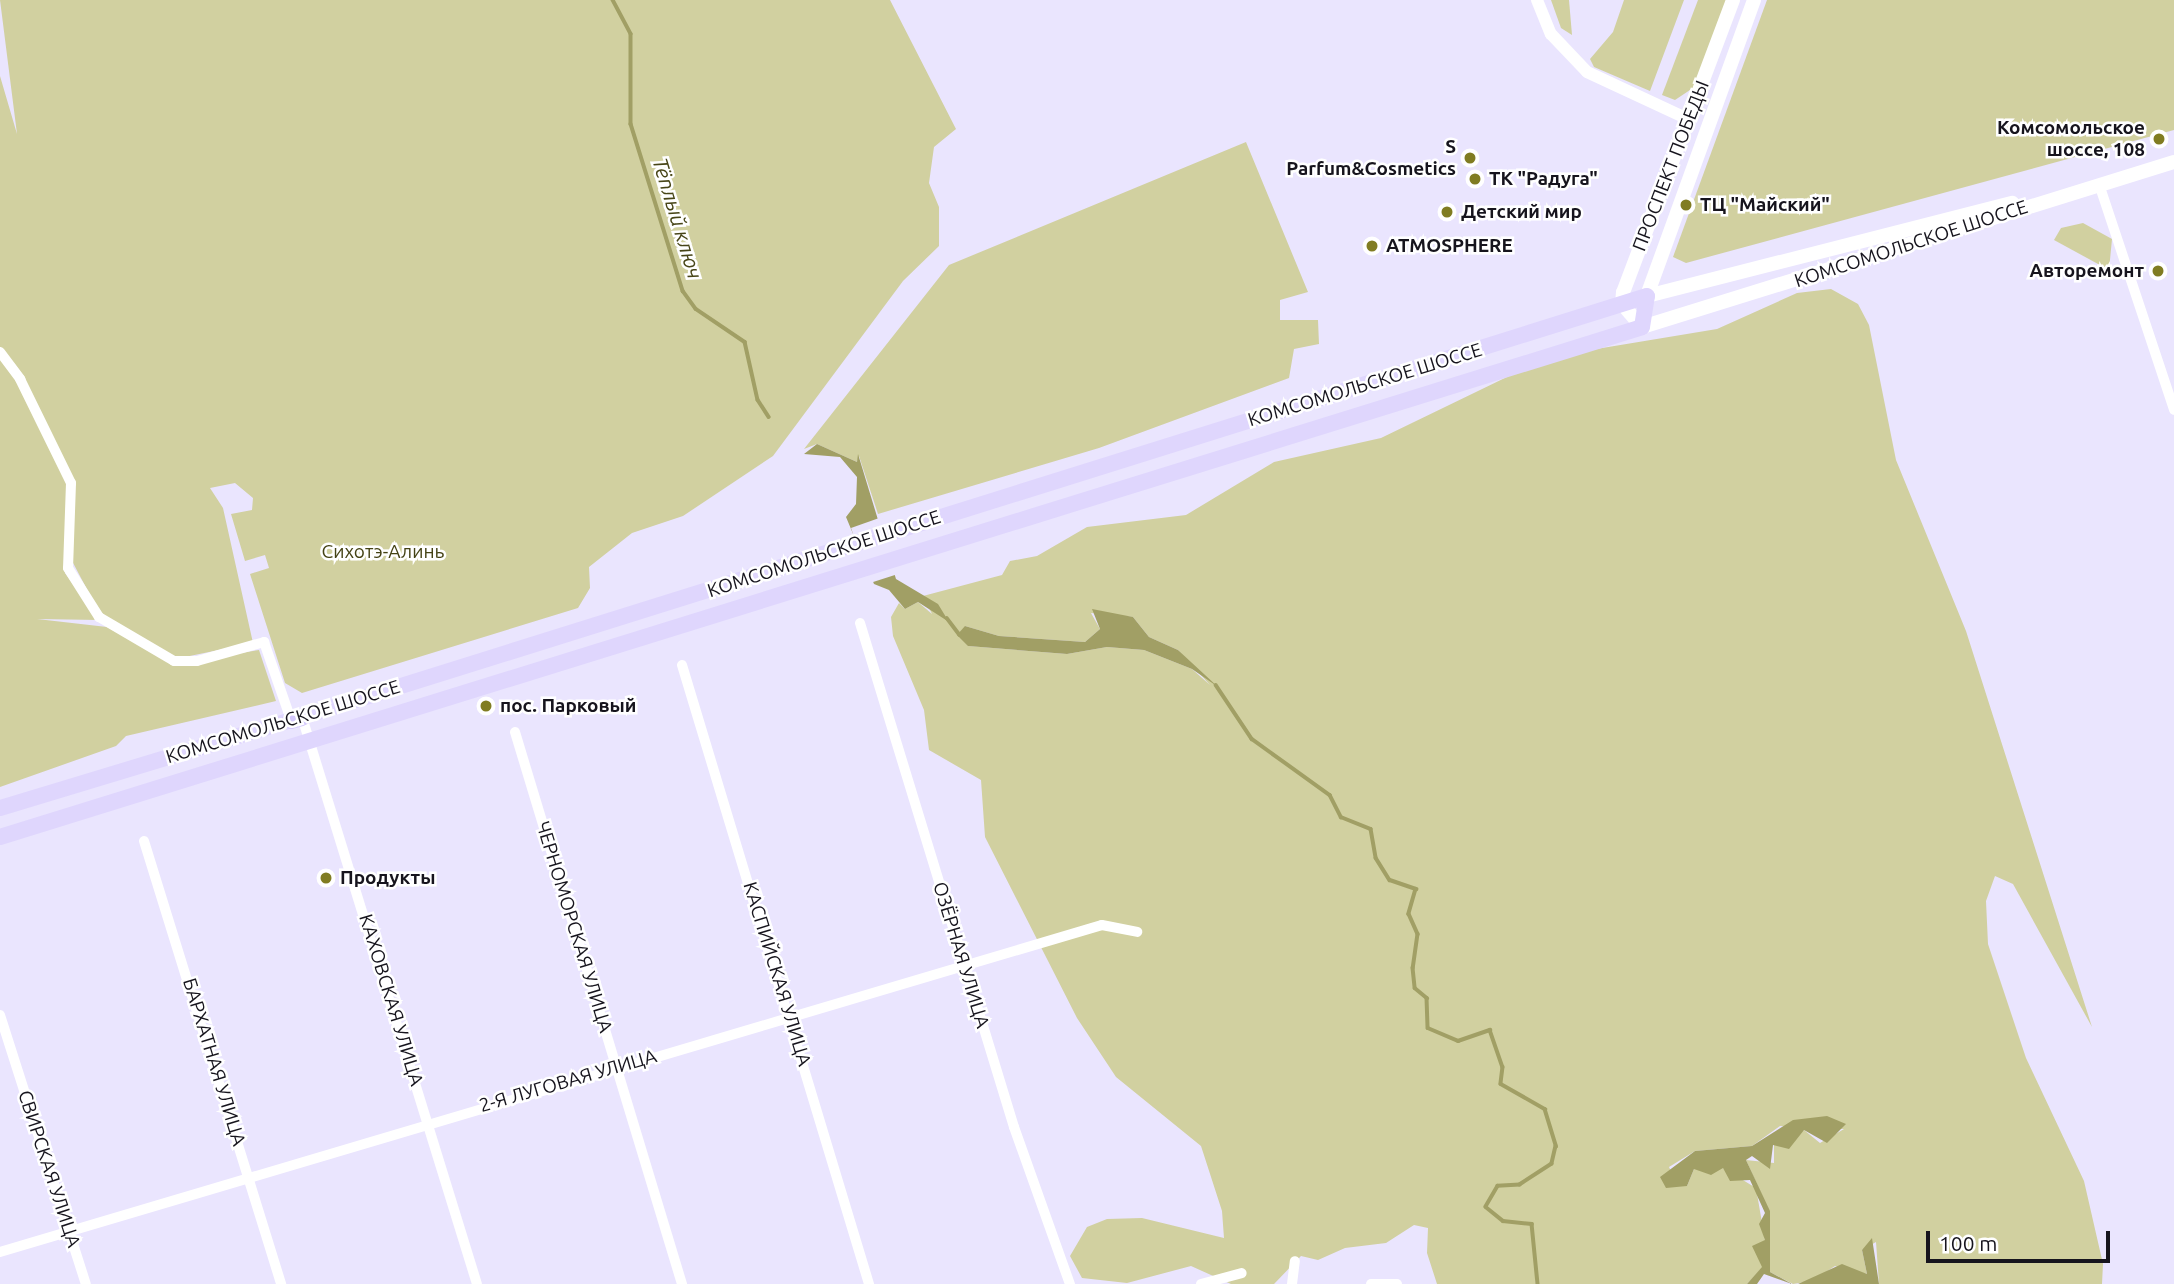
<!DOCTYPE html>
<html>
<head>
<meta charset="utf-8">
<style>
  body { margin:0 }
  #map { position:relative; width:2174px; height:1284px; overflow:hidden; background:#eae5fe; font-family:Ubuntu,sans-serif }
  div>[style] { position:absolute }
  .green>* { inset:0; background:#d1d0a0 }
  .water>* { inset:0; background:#a19f65 }
  .pier>* { inset:0; background:#eae5fe }
  .stream>* { height:3.5px; margin:-1.75px; padding:0 1.75px; transform-origin:1.75px; border-radius:1.75px; background:#a19f65 }
  .minor>* { height:10px; margin:-5px; padding:0 5px; transform-origin:5px; border-radius:5px; background:#fff }
  .tertiary>* { height:12px; margin:-6px; padding:0 6px; transform-origin:6px; border-radius:6px; background:#fff }
  .secondary>* { height:14px; margin:-7px; padding:0 7px; transform-origin:7px; border-radius:7px; background:#fff }
  .primary>* { height:16px; margin:-8px; padding:0 8px; transform-origin:8px; border-radius:8px; background:#dfd6fd }
  .trunk>* { height:18px; margin:-9px; padding:0 9px; transform-origin:9px; border-radius:9px; background:#d4c8fc }
  .dots>* { width:19px; height:19px; translate:-50% -50%; box-sizing:border-box; border:4px solid #fff; border-radius:50% }
  span { translate:-50% -50%; white-space:nowrap; text-align:center; line-height:1.15; -webkit-text-stroke:5px #fff; paint-order:stroke }
  .poi-label { font-size:19px; color:#16141d; font-weight:700 }
  .right { translate:-100% -50%; text-align:right }
  .left { translate:0 -50%; text-align:left }
  .street-label { font-size:19px; color:#16141d }
  .park-label { font-size:19px; color:#444214 }
  .water-label { font-size:21px; color:#474517; font-style:italic }
  .scale { position:absolute; left:1926px; top:1231px; width:184px; height:32px; box-sizing:border-box; border:4px solid #16141d; border-top:0; padding-left:9px; font-size:21px; line-height:24px; white-space:nowrap; color:#16141d; -webkit-text-stroke:5px #fff; paint-order:stroke }
</style>
</head>
<body>
<div id="map">
  <div class="green">
    <div style="clip-path:polygon(0 0,890px 0,956px 129px,934px 147px,929px 183px,939px 207px,939px 246px,903px 281px,773px 456px,683px 516px,632px 533px,589px 567px,590px 588px,578px 608px,302px 693px,285px 683px,250px 574px,269px 568px,265px 555px,245px 561px,231px 514px,252px 510px,253px 498px,235px 483px,210px 488px,223px 508px,253px 643px,175px 659px,101px 616px,71px 559px,69px 484px,65px 573px,99px 620px,37px 619px,107px 627px,174px 664px,259px 650px,276px 701px,126px 736px,116px 746px,0 787px,0 76px,17px 134px)"></div>
    <div style="clip-path:polygon(1551px 0,1569px 0,1572px 35px,1561px 28px)"></div>
    <div style="clip-path:polygon(1624px 0,1684px 0,1650px 91px,1594px 67px,1590px 59px,1613px 32px)"></div>
    <div style="clip-path:polygon(1698px 0,1728px 0,1696px 86px,1675px 100px,1662px 95px)"></div>
    <div style="clip-path:polygon(1767px 0,2174px 0,2174px 130px,1686px 263px,1673px 257px)"></div>
    <div style="clip-path:polygon(1246px 142px,1308px 292px,1280px 300px,1280px 320px,1318px 320px,1319px 344px,1294px 349px,1289px 378px,1099px 448px,878px 514px,859px 456px,857px 462px,817px 444px,804px 449px,949px 265px)"></div>
    <div style="clip-path:polygon(2083px 223px,2112px 239px,2109px 270px,2054px 240px,2061px 228px)"></div>
    <div style="clip-path:polygon(evenodd,1831px 289px,1858px 304px,1869px 325px,1896px 460px,1966px 631px,2092px 1027px,2013px 884px,1995px 876px,1986px 901px,1988px 944px,2026px 1058px,2084px 1181px,2103px 1264px,2102px 1284px,1879px 1284px,1876px 1242px,1862px 1250px,1867px 1274px,1835px 1266px,1812px 1281px,1793px 1284px,1770px 1272px,1769px 1211px,1746px 1160px,1774px 1163px,1774px 1145px,1804px 1130px,1820px 1143px,1844px 1129px,1780px 1126px,1752px 1146px,1695px 1151px,1669px 1167px,1677px 1184px,1687px 1186px,1694px 1169px,1723px 1168px,1756px 1188px,1765px 1240px,1762px 1268px,1747px 1284px,1539px 1284px,1535px 1276px,1536px 1284px,1437px 1284px,1427px 1253px,1428px 1228px,1414px 1225px,1386px 1243px,1345px 1248px,1318px 1260px,1301px 1256px,1274px 1284px,1231px 1284px,1191px 1266px,1127px 1283px,1082px 1278px,1070px 1256px,1087px 1227px,1107px 1219px,1142px 1218px,1224px 1238px,1222px 1211px,1201px 1146px,1116px 1077px,1077px 1018px,985px 837px,981px 780px,929px 750px,924px 710px,893px 636px,891px 617px,899px 603px,905px 609px,918px 602px,932px 614px,923px 596px,1002px 575px,1010px 561px,1037px 556px,1087px 527px,1186px 515px,1274px 462px,1381px 438px,1548px 357px,1717px 329px,1797px 293px,1831px 289px,1091px 613px,1133px 617px,1149px 637px,1178px 650px,1210px 685px,1192px 669px,1144px 650px,1107px 647px,1067px 654px,968px 646px,965px 626px,999px 636px,1085px 642px,1100px 629px,1091px 613px)"></div>
  </div>
  <div class="water">
    <div style="clip-path:polygon(817px 444px,857px 462px,858px 454px,896px 579px,938px 604px,949px 622px,918px 602px,905px 609px,889px 590px,874px 584px,846px 517px,856px 504px,857px 477px,840px 457px,804px 454px)"></div>
    <div style="clip-path:polygon(1092px 609px,1133px 617px,1149px 637px,1178px 650px,1218px 687px,1192px 669px,1144px 650px,1107px 647px,1067px 654px,968px 646px,957px 635px,965px 626px,999px 636px,1085px 642px,1100px 629px)"></div>
    <div style="clip-path:polygon(1827px 1116px,1846px 1124px,1827px 1143px,1804px 1130px,1789px 1149px,1773px 1145px,1770px 1169px,1752px 1156px,1746px 1160px,1770px 1211px,1770px 1272px,1792px 1284px,1764px 1274px,1757px 1284px,1747px 1284px,1762px 1267px,1752px 1246px,1765px 1240px,1759px 1224px,1765px 1213px,1750px 1180px,1730px 1181px,1723px 1168px,1711px 1175px,1694px 1169px,1687px 1186px,1666px 1188px,1660px 1177px,1695px 1151px,1752px 1146px,1793px 1120px)"></div>
    <div style="clip-path:polygon(1872px 1238px,1879px 1284px,1798px 1284px,1842px 1264px,1867px 1274px,1862px 1250px)"></div>
  </div>
  <div class="pier">
    <div style="clip-path:polygon(882px 517px,898px 574px,870px 583px,851px 528px)"></div>
  </div>
  <div class="stream">
    <div style="left:613px;top:0;width:38px;rotate:62deg"></div>
    <div style="left:631px;top:34px;width:90px;rotate:90deg"></div>
    <div style="left:631px;top:124px;width:175px;rotate:72.7deg"></div>
    <div style="left:683px;top:291px;width:22px;rotate:54deg"></div>
    <div style="left:696px;top:309px;width:59px;rotate:34deg"></div>
    <div style="left:745px;top:342px;width:59px;rotate:77.4deg"></div>
    <div style="left:758px;top:400px;width:20px;rotate:57deg"></div>
    <div style="left:947px;top:618px;width:21px;rotate:53deg"></div>
    <div style="left:1216px;top:685px;width:65px;rotate:56.3deg"></div>
    <div style="left:1252px;top:739px;width:96px;rotate:35.7deg"></div>
    <div style="left:1330px;top:795px;width:25px;rotate:63deg"></div>
    <div style="left:1341px;top:817px;width:32px;rotate:22deg"></div>
    <div style="left:1371px;top:829px;width:29px;rotate:80deg"></div>
    <div style="left:1376px;top:858px;width:26px;rotate:58deg"></div>
    <div style="left:1390px;top:880px;width:28px;rotate:19deg"></div>
    <div style="left:1416px;top:889px;width:26px;rotate:106deg"></div>
    <div style="left:1409px;top:914px;width:22px;rotate:66deg"></div>
    <div style="left:1418px;top:934px;width:34px;rotate:98deg"></div>
    <div style="left:1413px;top:968px;width:20px;rotate:84deg"></div>
    <div style="left:1415px;top:988px;width:16px;rotate:40deg"></div>
    <div style="left:1427px;top:998px;width:30px;rotate:88deg"></div>
    <div style="left:1428px;top:1028px;width:33px;rotate:23deg"></div>
    <div style="left:1458px;top:1041px;width:34px;rotate:-19deg"></div>
    <div style="left:1490px;top:1030px;width:39px;rotate:71deg"></div>
    <div style="left:1503px;top:1067px;width:17px;rotate:97deg"></div>
    <div style="left:1501px;top:1084px;width:51px;rotate:29.6deg"></div>
    <div style="left:1545px;top:1109px;width:39px;rotate:73deg"></div>
    <div style="left:1556px;top:1146px;width:18px;rotate:103deg"></div>
    <div style="left:1552px;top:1164px;width:38px;rotate:147deg"></div>
    <div style="left:1520px;top:1185px;width:22px;rotate:177deg"></div>
    <div style="left:1498px;top:1186px;width:24px;rotate:120deg"></div>
    <div style="left:1486px;top:1207px;width:22px;rotate:39deg"></div>
    <div style="left:1503px;top:1221px;width:29px;rotate:6deg"></div>
    <div style="left:1532px;top:1224px;width:60px;rotate:84.3deg"></div>
  </div>
  <div class="minor">
    <div style="left:2099px;top:184px;width:238px;rotate:71.6deg"></div>
    <div style="left:0;top:352px;width:34px;rotate:53deg"></div>
    <div style="left:20px;top:379px;width:116px;rotate:63.9deg"></div>
    <div style="left:71px;top:483px;width:85px;rotate:92deg"></div>
    <div style="left:68px;top:568px;width:58px;rotate:57.7deg"></div>
    <div style="left:99px;top:617px;width:87px;rotate:30.4deg"></div>
    <div style="left:174px;top:661px;width:23px"></div>
    <div style="left:197px;top:661px;width:70px;rotate:-15.8deg"></div>
    <div style="left:264px;top:642px;width:83px;rotate:70.9deg"></div>
    <div style="left:860px;top:623px;width:527px;rotate:73.01deg"></div>
    <div style="left:1014px;top:1127px;width:167px;rotate:70.4deg"></div>
    <div style="left:682px;top:665px;width:647px;rotate:73.19deg"></div>
    <div style="left:302px;top:717px;width:593px;rotate:72.85deg"></div>
    <div style="left:515px;top:732px;width:577px;rotate:73.17deg"></div>
    <div style="left:144px;top:841px;width:464px;rotate:72.8deg"></div>
    <div style="left:0;top:1015px;width:282px;rotate:72.3deg"></div>
    <div style="left:0;top:1252px;width:1149px;rotate:-16.53deg"></div>
    <div style="left:1102px;top:925px;width:36px;rotate:11deg"></div>
    <div style="left:1201px;top:1284px;width:42px;rotate:-15deg"></div>
    <div style="left:1292px;top:1284px;width:23px;rotate:-83deg"></div>
    <div style="left:1371px;top:1284px;width:26px"></div>
  </div>
  <div class="tertiary">
    <div style="left:1537px;top:0;width:37px;rotate:68deg"></div>
    <div style="left:1551px;top:34px;width:52px;rotate:46.5deg"></div>
    <div style="left:1587px;top:72px;width:111px;rotate:25deg"></div>
  </div>
  <div class="secondary">
    <div style="left:1733px;top:0;width:312px;rotate:110.6deg"></div>
    <div style="left:1623px;top:292px;width:12px;rotate:95deg"></div>
    <div style="left:1622px;top:304px;width:30px;rotate:49deg"></div>
    <div style="left:1642px;top:327px;width:557px;rotate:-17.23deg"></div>
    <div style="left:1754px;top:0;width:315px;rotate:109.9deg"></div>
    <div style="left:1647px;top:296px;width:377px;rotate:-14.3deg"></div>
  </div>
  <div class="primary">
    <div style="left:0;top:808px;width:304px;rotate:-16.8deg"></div>
    <div style="left:0;top:837px;width:1719px;rotate:-17.25deg"></div>
    <div style="left:1642px;top:327px;width:31px;rotate:-81deg"></div>
    <div style="left:1647px;top:296px;width:1409px;rotate:162.62deg"></div>
  </div>
  <div class="trunk">
    <div style="left:291px;top:720px;width:11px;rotate:-15deg"></div>
  </div>
  <div class="dots">
    <div style="left:2159px;top:139px;background:#807c22"></div>
    <div style="left:1470px;top:158px;background:#807c22"></div>
    <div style="left:1475px;top:179px;background:#807c22"></div>
    <div style="left:1686px;top:205px;background:#807c22"></div>
    <div style="left:1447px;top:212px;background:#807c22"></div>
    <div style="left:1372px;top:246px;background:#807c22"></div>
    <div style="left:2158px;top:271px;background:#807c22"></div>
    <div style="left:486px;top:706px;background:#807c22"></div>
    <div style="left:326px;top:878px;background:#807c22"></div>
  </div>
  <div class="poi-label">
    <span class="right" style="left:2145px;top:139px">Комсомольское<br>шоссе, 108</span>
    <span class="right" style="left:1456px;top:158px">S<br>Parfum&amp;Cosmetics</span>
    <span class="left" style="left:1489px;top:179px">ТК "Радуга"</span>
    <span class="left" style="left:1700px;top:205px">ТЦ "Майский"</span>
    <span class="left" style="left:1461px;top:212px">Детский мир</span>
    <span class="left" style="left:1386px;top:246px">ATMOSPHERE</span>
    <span class="right" style="left:2144px;top:271px">Авторемонт</span>
    <span class="left" style="left:500px;top:706px">пос. Парковый</span>
    <span class="left" style="left:340px;top:878px">Продукты</span>
  </div>
  <div class="street-label">
    <span style="left:1671px;top:166px;rotate:-69deg">ПРОСПЕКТ ПОБЕДЫ</span>
    <span style="left:1911px;top:244px;rotate:-18deg">КОМСОМОЛЬСКОЕ ШОССЕ</span>
    <span style="left:1365px;top:385px;rotate:-17deg">КОМСОМОЛЬСКОЕ ШОССЕ</span>
    <span style="left:824px;top:554px;rotate:-18deg">КОМСОМОЛЬСКОЕ ШОССЕ</span>
    <span style="left:283px;top:722px;rotate:-17deg">КОМСОМОЛЬСКОЕ ШОССЕ</span>
    <span style="left:574px;top:927px;rotate:73deg">ЧЕРНОМОРСКАЯ УЛИЦА</span>
    <span style="left:961px;top:955px;rotate:73deg">ОЗЁРНАЯ УЛИЦА</span>
    <span style="left:777px;top:974px;rotate:73deg">КАСПИЙСКАЯ УЛИЦА</span>
    <span style="left:391px;top:1000px;rotate:73deg">КАХОВСКАЯ УЛИЦА</span>
    <span style="left:214px;top:1062px;rotate:73deg">БАРХАТНАЯ УЛИЦА</span>
    <span style="left:568px;top:1081px;rotate:-16deg">2-Я ЛУГОВАЯ УЛИЦА</span>
    <span style="left:49px;top:1169px;rotate:72deg">СВИРСКАЯ УЛИЦА</span>
  </div>
  <div class="park-label">
    <span style="left:383px;top:552px">Сихотэ-Алинь</span>
  </div>
  <div class="water-label">
    <span style="left:678px;top:218px;rotate:73deg">Тёплый ключ</span>
  </div>
  <div class="scale">100 m</div>
</div>
</body>
</html>
